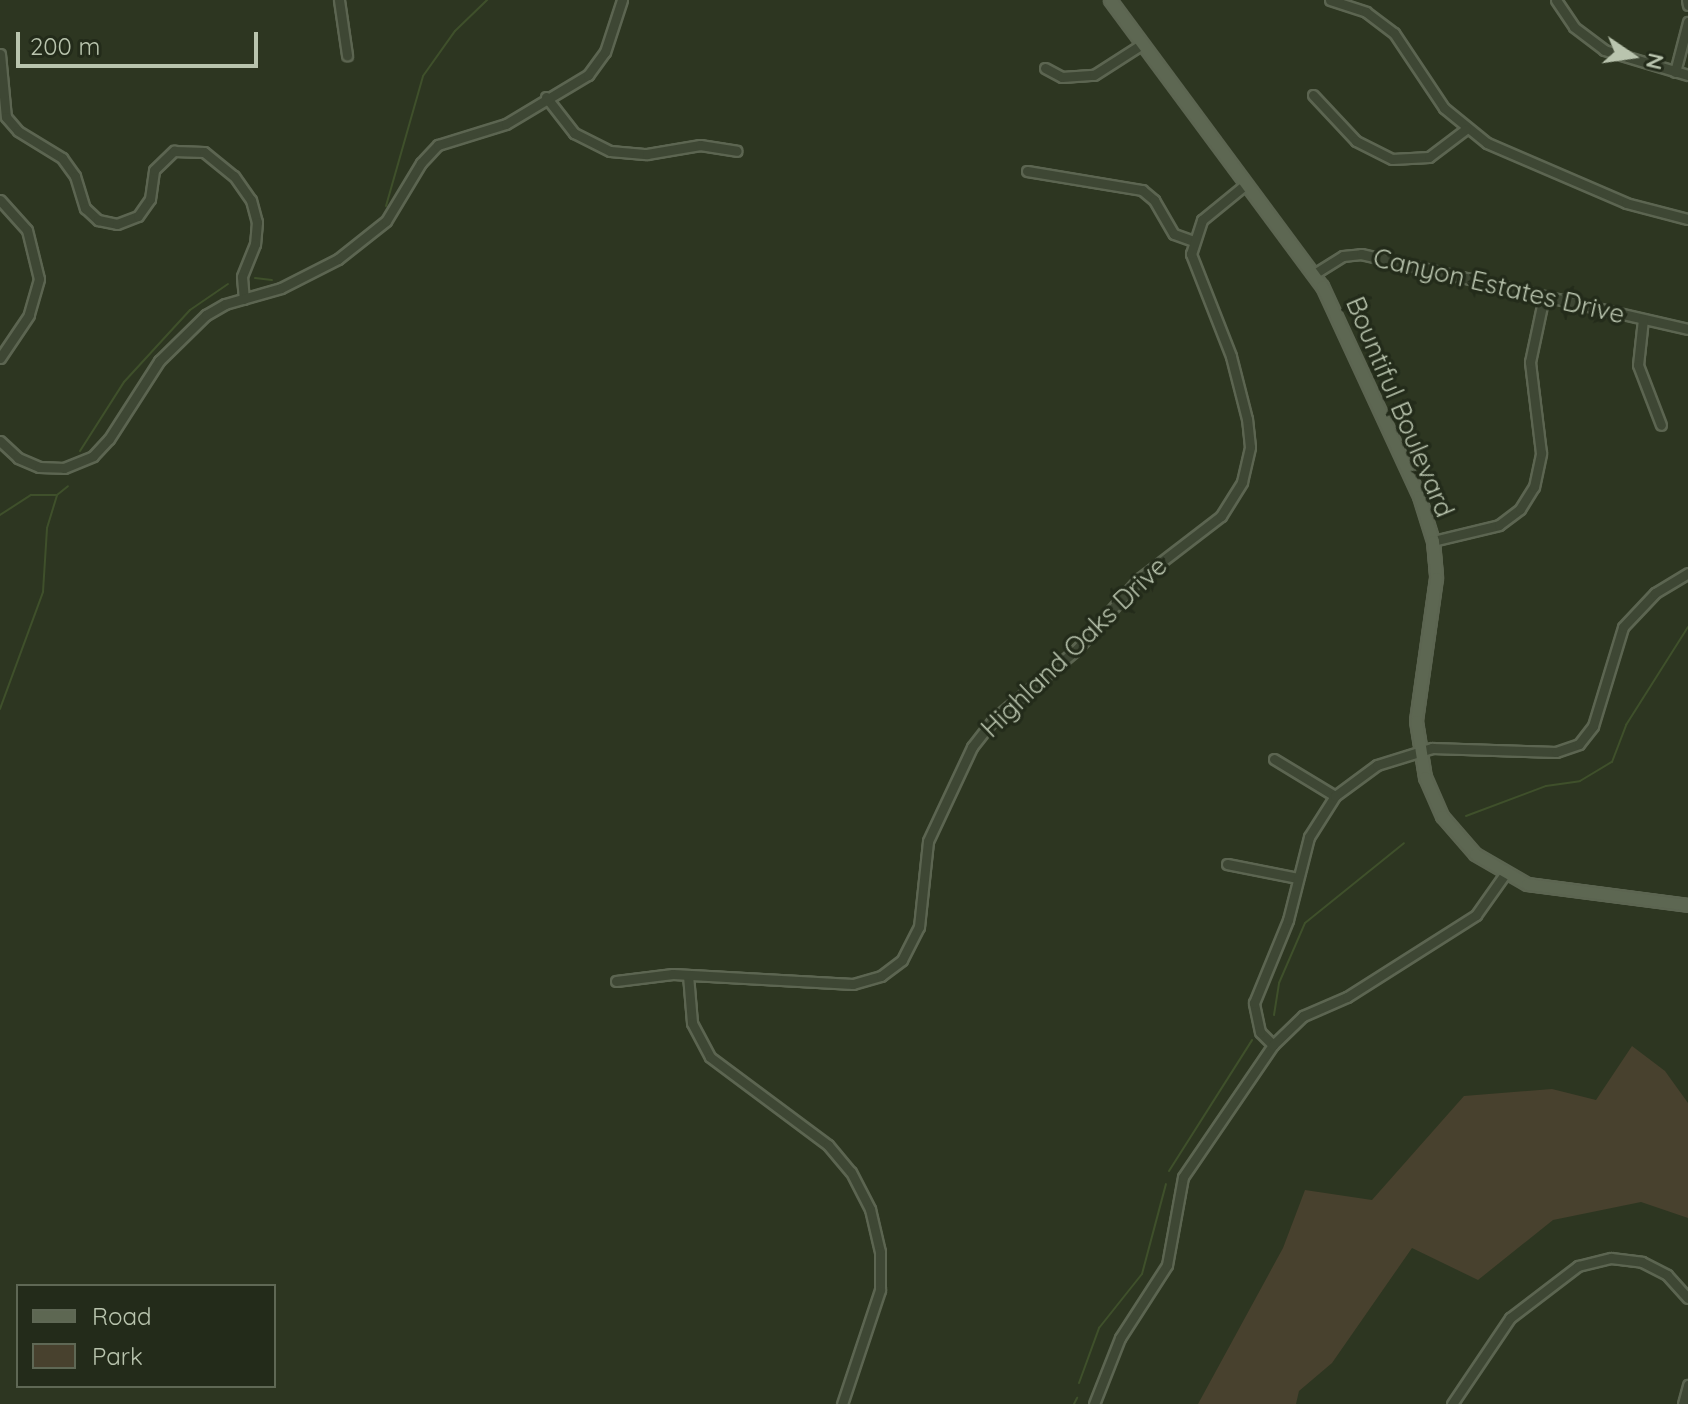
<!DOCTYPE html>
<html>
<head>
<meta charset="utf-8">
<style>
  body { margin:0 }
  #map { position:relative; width:1688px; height:1404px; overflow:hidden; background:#2d3621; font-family:Quicksand,sans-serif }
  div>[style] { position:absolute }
  .green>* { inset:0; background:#48412e }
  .stream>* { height:2px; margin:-1px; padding:0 1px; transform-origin:1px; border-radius:1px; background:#3f502b }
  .roads { filter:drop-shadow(2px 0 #5c6551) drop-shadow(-2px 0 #5c6551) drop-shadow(0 2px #5c6551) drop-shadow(0 -2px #5c6551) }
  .minor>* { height:9px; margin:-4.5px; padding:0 4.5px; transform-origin:4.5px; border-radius:4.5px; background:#3e4734 }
  .major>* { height:11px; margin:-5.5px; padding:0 5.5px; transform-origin:5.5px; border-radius:5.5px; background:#5d6752 }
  span { translate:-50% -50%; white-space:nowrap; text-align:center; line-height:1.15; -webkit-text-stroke:7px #232b1a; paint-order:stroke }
  .street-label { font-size:26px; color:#b9c4ae }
  .legend { position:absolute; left:16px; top:1284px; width:260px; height:104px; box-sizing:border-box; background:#232b1a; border:2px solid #5f6855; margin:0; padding:10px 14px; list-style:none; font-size:24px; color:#b9c4ae }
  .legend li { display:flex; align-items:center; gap:16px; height:40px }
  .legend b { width:40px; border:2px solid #5f6855 }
  .north { position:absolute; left:1592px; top:16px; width:80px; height:80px; -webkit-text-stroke:6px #232b1a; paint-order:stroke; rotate:103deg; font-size:22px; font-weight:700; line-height:32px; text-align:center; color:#b9c4ae }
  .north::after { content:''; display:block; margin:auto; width:28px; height:36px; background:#b9c4ae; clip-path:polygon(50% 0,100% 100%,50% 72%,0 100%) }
  .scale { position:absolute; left:16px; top:32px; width:242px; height:36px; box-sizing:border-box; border:4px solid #b9c4ae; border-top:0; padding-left:10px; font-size:24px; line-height:28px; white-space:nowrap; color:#b9c4ae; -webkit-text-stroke:6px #232b1a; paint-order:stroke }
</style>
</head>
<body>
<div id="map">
  <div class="green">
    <div style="clip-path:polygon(1632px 1046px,1665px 1071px,1688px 1103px,1688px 1218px,1641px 1202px,1553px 1220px,1478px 1280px,1412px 1248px,1332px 1363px,1299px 1391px,1296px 1404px,1198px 1404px,1283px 1248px,1305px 1190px,1372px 1200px,1464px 1096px,1552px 1089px,1596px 1100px)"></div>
  </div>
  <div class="stream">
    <div style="left:386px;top:206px;width:135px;rotate:-74.1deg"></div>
    <div style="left:423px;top:76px;width:55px;rotate:-54.6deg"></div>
    <div style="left:455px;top:31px;width:45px;rotate:-44.1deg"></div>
    <div style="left:255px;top:278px;width:17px;rotate:7deg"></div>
    <div style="left:80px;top:451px;width:82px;rotate:-57.5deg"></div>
    <div style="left:124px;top:382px;width:98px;rotate:-47.5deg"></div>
    <div style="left:190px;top:310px;width:46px;rotate:-34.4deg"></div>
    <div style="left:0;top:515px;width:37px;rotate:-33deg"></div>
    <div style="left:31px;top:495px;width:26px"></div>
    <div style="left:57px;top:495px;width:14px;rotate:-39deg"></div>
    <div style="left:0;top:709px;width:125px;rotate:-69.8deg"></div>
    <div style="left:43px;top:592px;width:64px;rotate:-86.4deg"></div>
    <div style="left:47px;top:528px;width:34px;rotate:-73deg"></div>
    <div style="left:1466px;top:816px;width:85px;rotate:-20.6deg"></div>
    <div style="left:1546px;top:786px;width:34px;rotate:-8deg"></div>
    <div style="left:1580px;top:781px;width:37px;rotate:-31deg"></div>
    <div style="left:1612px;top:762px;width:40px;rotate:-69deg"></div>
    <div style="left:1626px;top:725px;width:116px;rotate:-57.7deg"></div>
    <div style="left:1274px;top:1015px;width:32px;rotate:-81deg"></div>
    <div style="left:1279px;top:983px;width:65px;rotate:-66.6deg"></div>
    <div style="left:1305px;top:923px;width:127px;rotate:-38.9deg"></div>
    <div style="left:1169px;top:1171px;width:155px;rotate:-57.6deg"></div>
    <div style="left:1079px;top:1383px;width:59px;rotate:-70deg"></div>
    <div style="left:1099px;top:1328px;width:69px;rotate:-51.5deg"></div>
    <div style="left:1142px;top:1274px;width:93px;rotate:-75.1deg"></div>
    <div style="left:1074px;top:1404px;width:7px;rotate:-63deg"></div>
  </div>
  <div class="roads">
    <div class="minor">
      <div style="left:339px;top:0;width:56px;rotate:81.7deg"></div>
      <div style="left:1330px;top:0;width:38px;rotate:18deg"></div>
      <div style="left:1366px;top:12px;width:35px;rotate:37deg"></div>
      <div style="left:1394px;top:33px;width:90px;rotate:56.3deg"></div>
      <div style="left:1444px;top:108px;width:55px;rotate:39.1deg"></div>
      <div style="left:1487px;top:143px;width:151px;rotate:23.3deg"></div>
      <div style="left:1626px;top:203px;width:64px;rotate:14.5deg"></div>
      <div style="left:1556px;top:0;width:32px;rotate:56deg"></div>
      <div style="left:1574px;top:27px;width:38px;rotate:37deg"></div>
      <div style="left:1604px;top:50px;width:88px;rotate:16.6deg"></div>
      <div style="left:1687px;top:0;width:5px;rotate:79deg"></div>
      <div style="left:0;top:54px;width:63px;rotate:84.6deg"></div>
      <div style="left:6px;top:117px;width:18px;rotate:49deg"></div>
      <div style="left:18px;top:131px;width:52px;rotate:31.5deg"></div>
      <div style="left:62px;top:158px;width:22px;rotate:54deg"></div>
      <div style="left:75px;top:176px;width:34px;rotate:73deg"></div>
      <div style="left:85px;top:208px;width:18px;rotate:43deg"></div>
      <div style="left:98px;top:220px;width:19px;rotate:12deg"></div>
      <div style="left:117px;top:224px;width:22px;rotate:-21deg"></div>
      <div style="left:138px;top:216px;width:21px;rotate:-55deg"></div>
      <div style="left:150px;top:199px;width:29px;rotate:-82deg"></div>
      <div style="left:154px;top:170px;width:28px;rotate:-44deg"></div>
      <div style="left:174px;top:151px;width:30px;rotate:2deg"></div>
      <div style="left:204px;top:152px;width:38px;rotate:39deg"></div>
      <div style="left:234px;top:176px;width:29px;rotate:55deg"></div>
      <div style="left:251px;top:200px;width:23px;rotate:75deg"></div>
      <div style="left:257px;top:222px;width:22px;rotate:95deg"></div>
      <div style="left:255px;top:244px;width:35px;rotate:112deg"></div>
      <div style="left:242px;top:277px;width:22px;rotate:85deg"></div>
      <div style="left:1045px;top:68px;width:19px;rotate:28deg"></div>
      <div style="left:1062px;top:77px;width:32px;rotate:-4deg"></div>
      <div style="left:1094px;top:75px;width:56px;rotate:-32.6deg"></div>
      <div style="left:1675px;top:72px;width:52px;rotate:-75.4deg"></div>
      <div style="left:1313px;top:95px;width:63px;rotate:46.9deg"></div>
      <div style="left:1356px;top:141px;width:40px;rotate:26.6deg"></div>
      <div style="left:1392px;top:159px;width:37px;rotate:-3deg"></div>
      <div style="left:1429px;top:157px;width:46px;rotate:-37.1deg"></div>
      <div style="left:546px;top:97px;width:46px;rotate:52.1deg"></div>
      <div style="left:574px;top:133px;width:40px;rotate:26.6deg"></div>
      <div style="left:610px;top:151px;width:37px;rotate:5deg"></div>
      <div style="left:647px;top:154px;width:54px;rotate:-9.6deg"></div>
      <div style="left:700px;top:145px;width:37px;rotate:9deg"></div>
      <div style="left:1027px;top:171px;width:117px;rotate:9.4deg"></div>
      <div style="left:1142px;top:190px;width:16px;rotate:40deg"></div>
      <div style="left:1154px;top:200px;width:39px;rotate:60deg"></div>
      <div style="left:1174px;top:234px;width:20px;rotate:20deg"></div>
      <div style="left:0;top:200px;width:40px;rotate:48deg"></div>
      <div style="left:27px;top:230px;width:50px;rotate:76.2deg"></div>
      <div style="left:39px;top:279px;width:37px;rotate:106deg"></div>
      <div style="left:29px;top:315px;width:52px;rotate:124deg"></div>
      <div style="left:1314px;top:274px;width:34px;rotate:-32deg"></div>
      <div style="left:1343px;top:256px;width:18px;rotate:-6deg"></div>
      <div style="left:1361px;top:254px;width:335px;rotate:12.9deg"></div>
      <div style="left:1643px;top:319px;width:46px;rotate:96.2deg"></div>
      <div style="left:1638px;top:365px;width:64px;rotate:69deg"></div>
      <div style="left:0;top:441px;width:25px;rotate:43deg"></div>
      <div style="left:18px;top:458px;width:23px;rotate:23deg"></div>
      <div style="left:39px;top:467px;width:25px;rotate:2deg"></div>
      <div style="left:64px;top:468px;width:31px;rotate:-22deg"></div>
      <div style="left:93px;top:456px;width:23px;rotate:-47deg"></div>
      <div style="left:109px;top:439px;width:93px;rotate:-57.3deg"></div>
      <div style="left:159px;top:361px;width:66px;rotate:-44.4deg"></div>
      <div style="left:206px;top:315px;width:22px;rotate:-30deg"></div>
      <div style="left:225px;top:304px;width:58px;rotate:-15.9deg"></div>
      <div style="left:281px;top:288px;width:64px;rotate:-27deg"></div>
      <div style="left:338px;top:259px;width:61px;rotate:-38.4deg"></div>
      <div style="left:386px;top:221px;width:68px;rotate:-58.9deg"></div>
      <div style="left:421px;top:163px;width:25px;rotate:-47deg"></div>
      <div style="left:438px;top:145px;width:71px;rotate:-17.2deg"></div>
      <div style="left:506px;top:124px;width:96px;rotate:-30.9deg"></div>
      <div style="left:588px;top:75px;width:29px;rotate:-54deg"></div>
      <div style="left:605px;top:52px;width:55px;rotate:-71.9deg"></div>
      <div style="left:1433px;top:541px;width:68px;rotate:-13.6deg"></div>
      <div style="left:1499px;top:525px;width:26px;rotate:-37deg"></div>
      <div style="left:1520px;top:509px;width:26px;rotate:-58deg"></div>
      <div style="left:1534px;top:487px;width:35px;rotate:-78deg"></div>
      <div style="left:1541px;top:453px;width:92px;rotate:-96.9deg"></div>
      <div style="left:1530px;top:362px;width:67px;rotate:-78deg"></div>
      <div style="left:1274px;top:759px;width:71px;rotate:31.2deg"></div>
      <div style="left:1227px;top:864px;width:72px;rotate:11.2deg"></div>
      <div style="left:688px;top:975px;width:48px;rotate:85.2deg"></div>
      <div style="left:692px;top:1023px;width:38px;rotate:62deg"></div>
      <div style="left:710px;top:1057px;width:147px;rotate:36.7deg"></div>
      <div style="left:828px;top:1145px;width:35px;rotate:50deg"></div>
      <div style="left:851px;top:1172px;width:42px;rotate:62.8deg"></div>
      <div style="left:870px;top:1209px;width:44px;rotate:76.9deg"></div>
      <div style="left:880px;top:1252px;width:38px;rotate:90deg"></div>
      <div style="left:880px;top:1290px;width:120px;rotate:108.4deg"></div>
      <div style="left:616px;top:981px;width:57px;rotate:-7deg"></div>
      <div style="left:673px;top:974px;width:180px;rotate:3.2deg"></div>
      <div style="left:853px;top:984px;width:29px;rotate:-16deg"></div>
      <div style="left:881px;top:976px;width:26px;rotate:-37deg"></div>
      <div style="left:902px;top:960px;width:37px;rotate:-63deg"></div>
      <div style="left:919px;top:927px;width:86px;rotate:-84deg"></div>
      <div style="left:928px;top:841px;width:104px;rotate:-64.9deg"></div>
      <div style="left:972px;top:747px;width:36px;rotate:-52deg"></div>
      <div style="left:994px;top:719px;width:109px;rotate:-40.1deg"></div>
      <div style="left:1077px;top:649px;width:94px;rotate:-48.5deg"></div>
      <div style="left:1139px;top:579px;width:103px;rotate:-37.5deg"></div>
      <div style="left:1221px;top:516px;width:40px;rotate:-58deg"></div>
      <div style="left:1242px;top:482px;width:36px;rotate:-77deg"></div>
      <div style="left:1250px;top:447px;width:28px;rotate:-96deg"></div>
      <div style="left:1247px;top:419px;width:65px;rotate:-104.3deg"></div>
      <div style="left:1231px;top:356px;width:110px;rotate:-111.4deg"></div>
      <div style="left:1191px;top:254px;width:36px;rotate:-72deg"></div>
      <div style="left:1202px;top:220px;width:57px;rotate:-39.3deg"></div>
      <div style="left:1273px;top:1045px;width:18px;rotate:-135deg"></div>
      <div style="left:1260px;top:1032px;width:30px;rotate:-102deg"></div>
      <div style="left:1254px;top:1003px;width:90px;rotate:-67.7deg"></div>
      <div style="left:1288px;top:920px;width:86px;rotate:-75.8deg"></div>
      <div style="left:1309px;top:837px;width:49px;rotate:-57.6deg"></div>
      <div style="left:1335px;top:796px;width:52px;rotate:-36.4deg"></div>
      <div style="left:1377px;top:765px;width:58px;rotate:-17.2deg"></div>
      <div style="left:1432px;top:748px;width:124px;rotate:1.8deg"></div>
      <div style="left:1556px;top:752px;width:24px;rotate:-19deg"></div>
      <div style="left:1579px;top:744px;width:23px;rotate:-52deg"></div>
      <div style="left:1593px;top:726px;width:103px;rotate:-73.1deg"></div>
      <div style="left:1623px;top:627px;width:47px;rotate:-46.7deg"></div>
      <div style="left:1655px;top:593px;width:39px;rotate:-31deg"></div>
      <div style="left:1094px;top:1404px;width:71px;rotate:-68.5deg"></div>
      <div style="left:1120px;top:1338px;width:87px;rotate:-57.2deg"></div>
      <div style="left:1167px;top:1265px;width:89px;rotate:-79.7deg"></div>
      <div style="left:1183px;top:1177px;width:160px;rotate:-55.7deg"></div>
      <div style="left:1273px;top:1045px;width:42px;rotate:-44deg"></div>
      <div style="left:1303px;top:1016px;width:48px;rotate:-23.4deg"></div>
      <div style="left:1347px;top:997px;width:153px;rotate:-32.4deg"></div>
      <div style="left:1476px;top:915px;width:50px;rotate:-54.7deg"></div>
      <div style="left:1452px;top:1404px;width:104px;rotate:-56deg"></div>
      <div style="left:1510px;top:1318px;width:86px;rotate:-37.4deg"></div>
      <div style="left:1578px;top:1266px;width:34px;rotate:-14deg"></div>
      <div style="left:1611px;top:1258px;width:31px;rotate:7deg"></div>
      <div style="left:1642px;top:1262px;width:28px;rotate:27deg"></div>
      <div style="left:1667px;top:1275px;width:31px;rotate:48deg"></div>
      <div style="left:1683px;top:1404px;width:20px;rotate:-75deg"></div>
    </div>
    <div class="major">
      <div style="left:1110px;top:0;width:356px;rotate:53.5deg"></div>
      <div style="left:1322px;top:286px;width:231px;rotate:65.2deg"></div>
      <div style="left:1419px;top:496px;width:47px;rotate:72.7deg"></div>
      <div style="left:1433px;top:541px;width:37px;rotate:85deg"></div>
      <div style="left:1436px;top:578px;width:144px;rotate:98deg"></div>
      <div style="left:1416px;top:721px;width:57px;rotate:80.9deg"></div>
      <div style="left:1425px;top:777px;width:43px;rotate:66.4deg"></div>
      <div style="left:1442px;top:816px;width:50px;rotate:49deg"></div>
      <div style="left:1475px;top:854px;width:60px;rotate:30deg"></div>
      <div style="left:1527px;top:884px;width:162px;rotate:7.4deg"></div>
    </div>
  </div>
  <div class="street-label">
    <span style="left:1499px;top:286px;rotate:13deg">Canyon Estates Drive</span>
    <span style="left:1400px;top:407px;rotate:67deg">Bountiful Boulevard</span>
    <span style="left:1074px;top:647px;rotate:-44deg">Highland Oaks Drive</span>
  </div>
  <ul class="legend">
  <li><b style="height:10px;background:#5d6752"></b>Road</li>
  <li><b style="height:22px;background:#48412e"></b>Park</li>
  </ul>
  <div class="north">N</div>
  <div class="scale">200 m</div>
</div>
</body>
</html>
